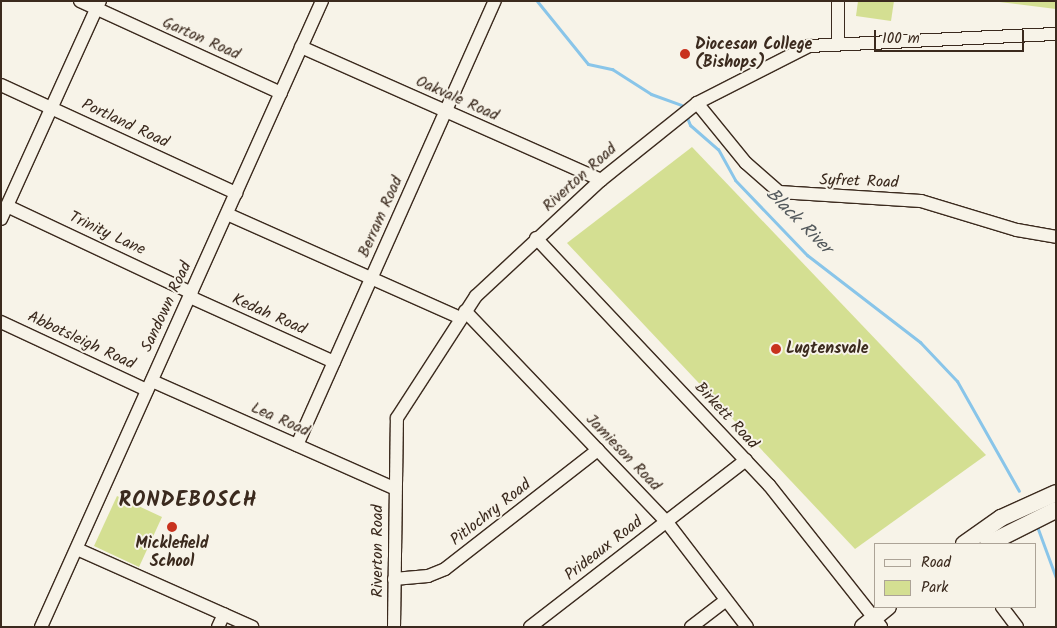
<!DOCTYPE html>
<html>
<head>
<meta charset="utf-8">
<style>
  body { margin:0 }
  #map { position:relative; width:1057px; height:628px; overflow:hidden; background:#f7f3e8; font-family:Kalam,sans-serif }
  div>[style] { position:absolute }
  .green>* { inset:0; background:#d4df92 }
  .stream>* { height:3px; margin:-1.5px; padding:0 1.5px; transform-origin:1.5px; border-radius:1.5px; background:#89c5e9 }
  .roads { filter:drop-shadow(1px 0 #3b2a1e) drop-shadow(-1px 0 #3b2a1e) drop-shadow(0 1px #3b2a1e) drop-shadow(0 -1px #3b2a1e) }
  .minor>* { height:12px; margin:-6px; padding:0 6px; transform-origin:6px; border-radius:6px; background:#f7f3e8 }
  .major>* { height:16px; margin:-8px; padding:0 8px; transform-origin:8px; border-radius:8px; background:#f7f3e8 }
  .dots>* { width:14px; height:14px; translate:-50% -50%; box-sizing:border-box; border:2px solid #f7f3e8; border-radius:50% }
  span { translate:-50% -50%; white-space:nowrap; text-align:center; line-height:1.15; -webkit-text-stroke:4px #f7f3e8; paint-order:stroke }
  .street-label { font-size:16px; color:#3b2a1e }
  .poi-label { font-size:16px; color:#3b2a1e; font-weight:700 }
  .left { translate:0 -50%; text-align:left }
  .water-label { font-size:18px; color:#52585b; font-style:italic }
  .district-label { font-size:21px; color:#3b2a1e; font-weight:700; letter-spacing:1px }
  .frame { position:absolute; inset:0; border:2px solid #3b2a1e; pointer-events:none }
  .legend { position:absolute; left:874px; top:543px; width:162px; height:65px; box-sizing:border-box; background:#f7f3e8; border:1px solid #aca397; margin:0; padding:6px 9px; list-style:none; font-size:15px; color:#3b2a1e }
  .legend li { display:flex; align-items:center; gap:10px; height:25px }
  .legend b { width:25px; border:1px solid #aca397 }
  .scale { position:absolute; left:874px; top:30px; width:150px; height:22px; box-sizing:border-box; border:2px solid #3b2a1e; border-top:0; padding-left:6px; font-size:15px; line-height:18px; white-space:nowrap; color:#3b2a1e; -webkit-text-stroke:4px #f7f3e8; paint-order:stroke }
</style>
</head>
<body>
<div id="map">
  <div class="green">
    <div style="clip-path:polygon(858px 1px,894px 1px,891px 21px,856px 16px)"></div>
    <div style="clip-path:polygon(991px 1px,1056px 1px,1056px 9px)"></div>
    <div style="clip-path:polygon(692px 147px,986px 455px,855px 549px,567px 243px)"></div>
    <div style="clip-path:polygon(117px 496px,162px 517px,139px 567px,94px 546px)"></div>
  </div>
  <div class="stream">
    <div style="left:537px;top:1px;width:81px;rotate:51deg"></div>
    <div style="left:588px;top:64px;width:25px;rotate:12deg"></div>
    <div style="left:612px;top:69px;width:46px;rotate:32.7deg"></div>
    <div style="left:651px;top:94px;width:32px;rotate:20deg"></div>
    <div style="left:681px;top:105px;width:5px;rotate:68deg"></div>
    <div style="left:686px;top:115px;width:11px;rotate:68deg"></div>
    <div style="left:690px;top:125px;width:37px;rotate:41deg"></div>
    <div style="left:718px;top:149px;width:35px;rotate:61deg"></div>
    <div style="left:735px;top:180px;width:104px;rotate:46.2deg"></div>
    <div style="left:807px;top:255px;width:143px;rotate:37.6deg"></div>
    <div style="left:920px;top:342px;width:54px;rotate:46.5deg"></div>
    <div style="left:957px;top:381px;width:126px;rotate:60.6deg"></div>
    <div style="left:1038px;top:529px;width:52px;rotate:69.8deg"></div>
  </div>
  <div class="roads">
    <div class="minor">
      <div style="left:80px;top:1px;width:221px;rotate:24.6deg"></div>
      <div style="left:838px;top:43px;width:42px;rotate:-90deg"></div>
      <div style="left:301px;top:47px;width:328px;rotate:23.9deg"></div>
      <div style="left:1px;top:85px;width:259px;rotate:24.7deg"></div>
      <div style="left:697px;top:103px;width:77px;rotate:50.8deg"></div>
      <div style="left:746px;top:163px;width:44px;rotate:41.3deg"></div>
      <div style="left:779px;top:192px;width:142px;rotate:3.6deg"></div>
      <div style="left:921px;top:201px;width:100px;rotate:16.8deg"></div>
      <div style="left:1017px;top:230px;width:40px;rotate:10deg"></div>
      <div style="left:7px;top:206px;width:204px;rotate:25.2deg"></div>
      <div style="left:227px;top:214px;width:256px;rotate:24deg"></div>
      <div style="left:1px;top:219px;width:239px;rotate:-65.6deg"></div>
      <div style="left:536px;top:238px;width:340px;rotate:46.7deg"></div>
      <div style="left:769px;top:485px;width:181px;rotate:51.7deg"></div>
      <div style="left:190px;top:297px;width:158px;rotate:24.3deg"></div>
      <div style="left:465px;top:311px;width:291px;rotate:46.3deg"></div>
      <div style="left:666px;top:521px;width:133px;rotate:52.6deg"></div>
      <div style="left:1px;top:322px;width:161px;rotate:25deg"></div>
      <div style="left:152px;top:381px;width:265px;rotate:23.9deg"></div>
      <div style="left:297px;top:445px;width:486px;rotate:-66deg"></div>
      <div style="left:77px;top:549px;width:192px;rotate:24deg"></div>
      <div style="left:394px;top:579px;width:34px;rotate:-5deg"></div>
      <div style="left:428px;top:576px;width:18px;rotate:-22deg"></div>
      <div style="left:445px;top:569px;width:194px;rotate:-37.9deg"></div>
      <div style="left:1002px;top:607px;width:25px;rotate:53deg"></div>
      <div style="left:41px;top:627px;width:686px;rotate:-65.83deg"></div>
      <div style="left:218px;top:627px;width:14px;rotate:-65deg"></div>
      <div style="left:394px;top:627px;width:209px;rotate:-89.2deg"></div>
      <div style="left:397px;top:418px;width:145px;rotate:-57.1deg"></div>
      <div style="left:476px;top:296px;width:171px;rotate:-42.9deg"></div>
      <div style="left:601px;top:180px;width:123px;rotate:-38.7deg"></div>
      <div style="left:697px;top:103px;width:126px;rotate:-27deg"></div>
      <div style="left:809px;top:46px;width:247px;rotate:-2.8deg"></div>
      <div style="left:530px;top:627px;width:273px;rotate:-37.7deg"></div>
      <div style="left:691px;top:627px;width:44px;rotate:-37.6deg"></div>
    </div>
    <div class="major">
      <div style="left:964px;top:544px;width:45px;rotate:-35.1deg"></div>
      <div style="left:1001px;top:518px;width:60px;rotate:-24.4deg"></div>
      <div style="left:988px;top:544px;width:76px;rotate:-26.6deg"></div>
      <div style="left:863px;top:627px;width:32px;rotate:-39deg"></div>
    </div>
  </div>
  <div class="dots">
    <div style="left:685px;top:54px;background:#c8321e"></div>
    <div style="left:776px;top:349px;background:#c8321e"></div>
    <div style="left:172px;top:527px;background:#c8321e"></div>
  </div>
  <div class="street-label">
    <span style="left:201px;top:39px;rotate:24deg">Garton Road</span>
    <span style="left:457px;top:99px;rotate:24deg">Oakvale Road</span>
    <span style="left:125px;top:124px;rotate:25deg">Portland Road</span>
    <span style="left:580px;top:178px;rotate:-42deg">Riverton Road</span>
    <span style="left:859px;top:182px;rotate:2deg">Syfret Road</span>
    <span style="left:381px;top:217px;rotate:-66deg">Berram Road</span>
    <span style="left:107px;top:234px;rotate:25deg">Trinity Lane</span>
    <span style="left:167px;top:307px;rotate:-65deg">Sandown Road</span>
    <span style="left:269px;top:315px;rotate:24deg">Kedah Road</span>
    <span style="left:81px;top:341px;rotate:25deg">Abbotsleigh Road</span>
    <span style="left:726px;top:416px;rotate:47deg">Birkett Road</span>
    <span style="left:280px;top:420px;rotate:24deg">Lea Road</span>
    <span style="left:623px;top:453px;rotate:46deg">Jamieson Road</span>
    <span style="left:491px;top:513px;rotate:-38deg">Pitlochry Road</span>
    <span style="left:604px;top:549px;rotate:-38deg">Prideaux Road</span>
    <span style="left:378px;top:551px;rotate:-90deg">Riverton Road</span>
  </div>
  <div class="poi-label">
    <span class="left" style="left:695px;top:54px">Diocesan College<br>(Bishops)</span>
    <span class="left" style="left:786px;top:349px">Lugtensvale</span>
    <span style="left:172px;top:553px">Micklefield<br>School</span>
  </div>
  <div class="water-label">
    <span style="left:798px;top:222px;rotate:45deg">Black River</span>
  </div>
  <div class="district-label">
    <span style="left:188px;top:501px">RONDEBOSCH</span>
  </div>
  <div class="frame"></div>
  <ul class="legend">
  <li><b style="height:6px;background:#f7f3e8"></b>Road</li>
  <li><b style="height:14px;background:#d4df92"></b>Park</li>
  </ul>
  <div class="scale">100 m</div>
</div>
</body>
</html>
